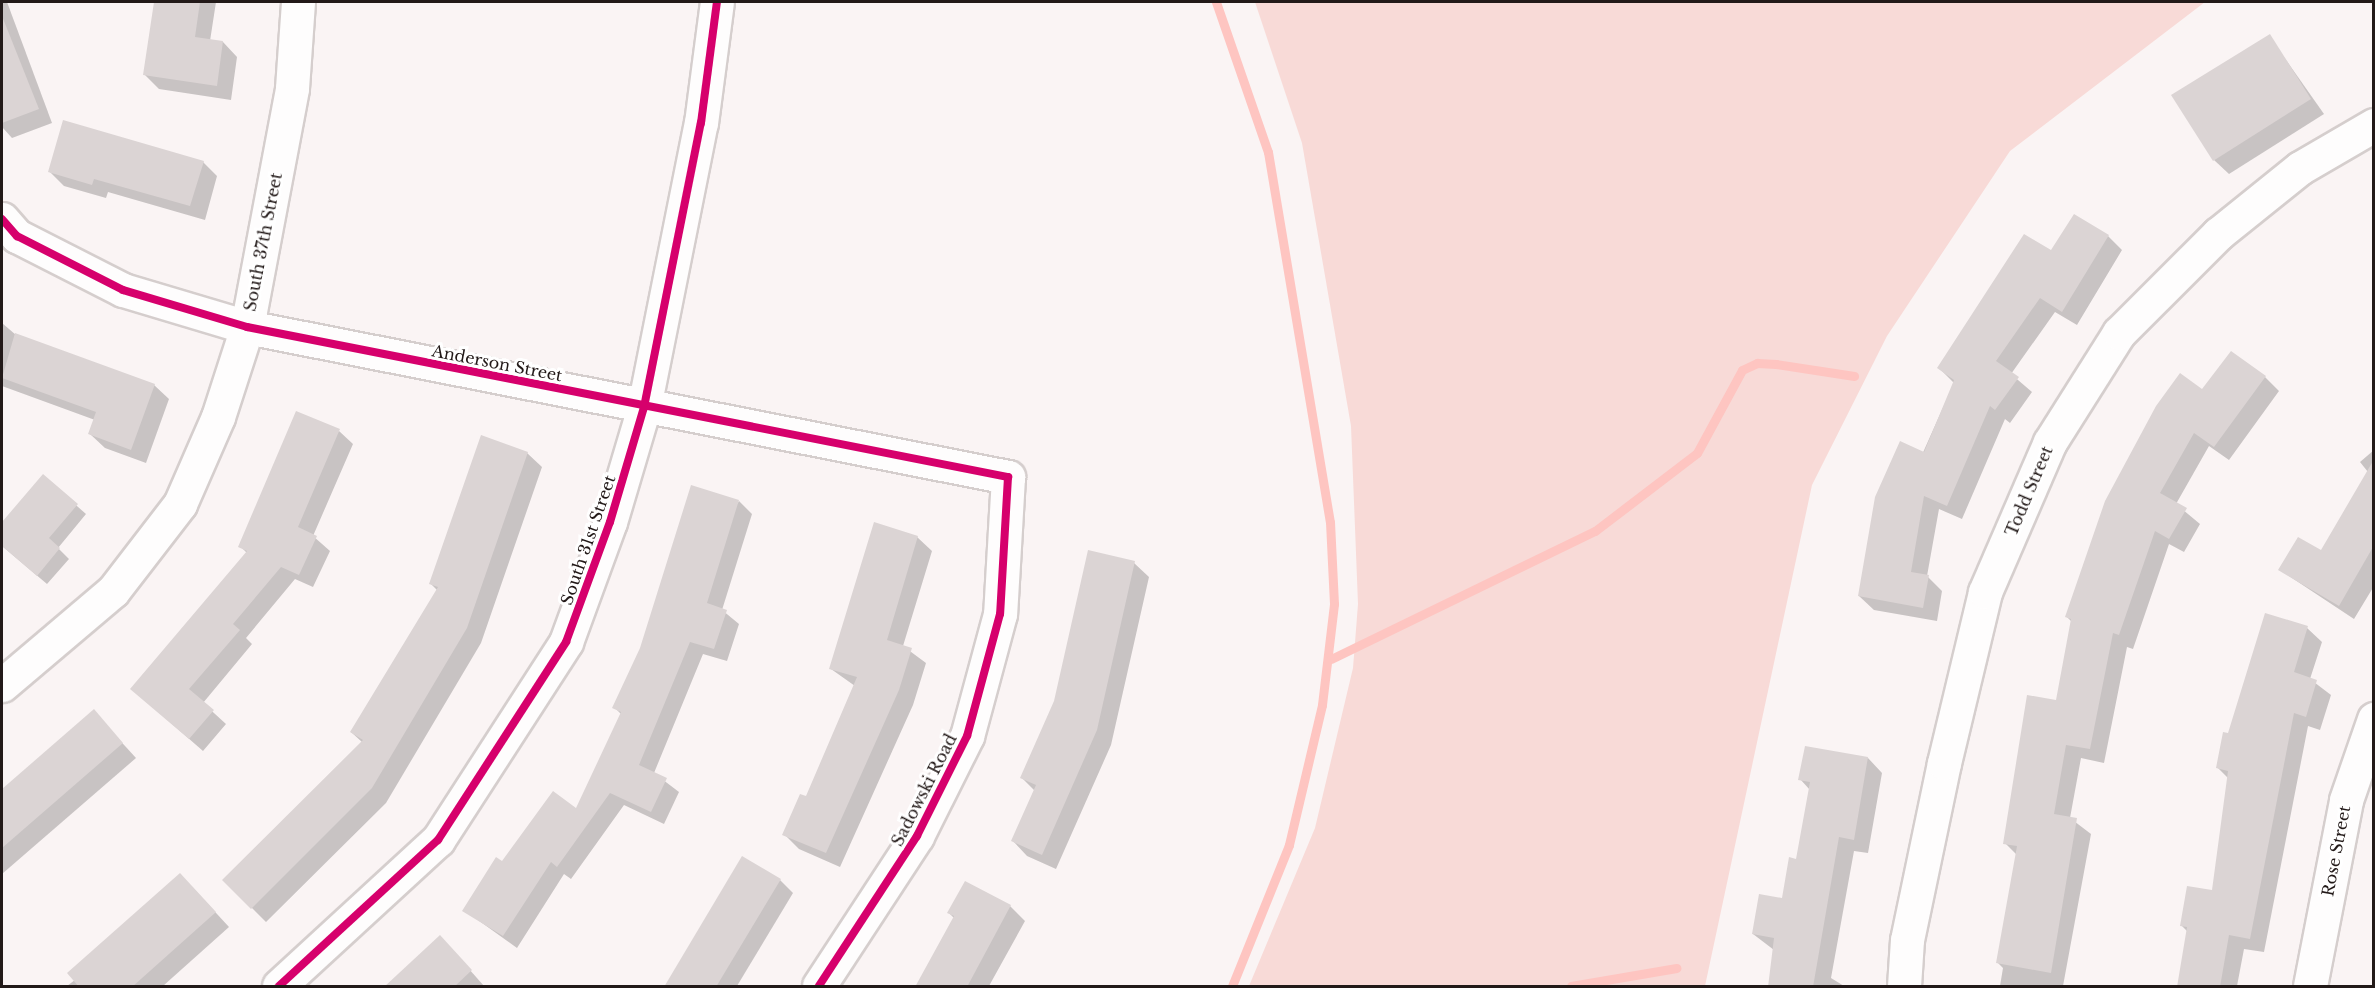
<!DOCTYPE html>
<html>
<head>
<meta charset="utf-8">
<style>
  body { margin:0 }
  #map { position:relative; width:2375px; height:988px; overflow:hidden; background:#faf4f4; font-family:"Libre Baskerville",serif }
  div>[style] { position:absolute }
  .green>* { inset:0; background:#f8dad7 }
  .shadow>* { inset:0; background:#0003 }
  .stream>* { height:9px; margin:-4.5px; padding:0 4.5px; transform-origin:4.5px; border-radius:4.5px; background:#fec5c1 }
  .building>* { inset:0; background:#dbd4d4 }
  .roads { filter:drop-shadow(2px 0 #d5cecd) drop-shadow(-2px 0 #d5cecd) drop-shadow(0 2px #d5cecd) drop-shadow(0 -2px #d5cecd) }
  .minor>* { height:33px; margin:-16.5px; padding:0 16.5px; transform-origin:16.5px; border-radius:16.5px; background:#fefdfd }
  .cycleway>* { height:8px; margin:-4px; padding:0 4px; transform-origin:4px; border-radius:4px; background:#d6006c }
  span { translate:-50% -50%; white-space:nowrap; text-align:center; line-height:1.15; -webkit-text-stroke:6px #fff; paint-order:stroke }
  .street-label { font-size:16px; color:#221918 }
  .frame { position:absolute; inset:0; border:3px solid #221918; pointer-events:none }
</style>
</head>
<body>
<div id="map">
  <div class="green">
    <div style="clip-path:polygon(1255px 2px,2205px 2px,2010px 151px,1887px 336px,1812px 485px,1705px 986px,1249px 986px,1315px 828px,1353px 668px,1358px 604px,1351px 426px,1302px 143px)"></div>
  </div>
  <div class="shadow">
    <div style="clip-path:polygon(2px 2px,7px 2px,52px 123px,12px 138px,2px 127px)"></div>
    <div style="clip-path:polygon(156px 2px,216px 2px,210px 41px,223px 42px,237px 57px,231px 100px,159px 89px,145px 75px)"></div>
    <div style="clip-path:polygon(2269px 36px,2324px 114px,2229px 174px,2214px 160px)"></div>
    <div style="clip-path:polygon(203px 162px,217px 176px,205px 220px,108px 192px,106px 198px,64px 186px,50px 172px)"></div>
    <div style="clip-path:polygon(2108px 236px,2122px 250px,2077px 325px,2055px 312px,2011px 374px,2032px 392px,2010px 423px,2005px 419px,1962px 519px,1939px 509px,1927px 576px,1942px 591px,1937px 621px,1874px 610px,1859px 596px,1954px 383px,1939px 368px,2052px 252px)"></div>
    <div style="clip-path:polygon(2px 323px,16px 335px,154px 385px,169px 399px,146px 463px,105px 448px,90px 434px,95px 420px,2px 386px)"></div>
    <div style="clip-path:polygon(2265px 377px,2279px 391px,2229px 460px,2209px 446px,2176px 504px,2200px 524px,2184px 552px,2169px 544px,2133px 649px,2127px 647px,2104px 763px,2081px 758px,2070px 818px,2091px 834px,2063px 986px,2000px 986px,2003px 968px,1998px 963px,2017px 855px,2005px 843px,2057px 702px,2072px 622px,2067px 617px,2203px 392px)"></div>
    <div style="clip-path:polygon(339px 431px,353px 444px,313px 536px,330px 551px,313px 587px,295px 579px,246px 638px,252px 644px,203px 703px,226px 724px,203px 751px,132px 689px,247px 553px,240px 546px)"></div>
    <div style="clip-path:polygon(2374px 450px,2374px 586px,2354px 619px,2280px 570px,2321px 552px,2368px 472px,2360px 462px)"></div>
    <div style="clip-path:polygon(527px 453px,542px 467px,481px 643px,386px 803px,266px 922px,224px 880px,362px 742px,351px 732px,438px 591px,431px 584px)"></div>
    <div style="clip-path:polygon(43px 476px,86px 514px,58px 548px,69px 559px,47px 584px,2px 546px,2px 525px)"></div>
    <div style="clip-path:polygon(739px 501px,752px 514px,722px 610px,739px 624px,727px 661px,703px 654px,654px 773px,679px 792px,664px 824px,624px 805px,571px 879px,564px 874px,517px 948px,464px 910px,576px 810px,621px 714px,614px 707px)"></div>
    <div style="clip-path:polygon(917px 537px,932px 551px,903px 646px,926px 663px,913px 705px,840px 867px,799px 849px,784px 834px,807px 798px,855px 686px,831px 669px)"></div>
    <div style="clip-path:polygon(1134px 563px,1149px 577px,1111px 745px,1056px 869px,1027px 856px,1013px 841px,1035px 791px,1022px 778px)"></div>
    <div style="clip-path:polygon(2307px 628px,2322px 642px,2310px 679px,2331px 695px,2320px 730px,2308px 726px,2264px 952px,2244px 949px,2237px 986px,2178px 986px,2188px 932px,2182px 926px,2213px 892px,2229px 779px,2218px 768px)"></div>
    <div style="clip-path:polygon(94px 712px,136px 758px,2px 874px,2px 793px)"></div>
    <div style="clip-path:polygon(1868px 758px,1882px 773px,1868px 853px,1854px 851px,1831px 978px,1844px 986px,1770px 986px,1774px 950px,1753px 934px,1783px 900px,1798px 860px,1810px 790px,1800px 779px)"></div>
    <div style="clip-path:polygon(780px 880px,793px 893px,737px 986px,666px 986px)"></div>
    <div style="clip-path:polygon(966px 883px,1010px 906px,1025px 921px,989px 986px,917px 986px,954px 918px,949px 913px)"></div>
    <div style="clip-path:polygon(194px 889px,229px 927px,163px 986px,67px 986px)"></div>
    <div style="clip-path:polygon(454px 952px,484px 986px,385px 986px)"></div>
  </div>
  <div class="stream">
    <div style="left:1216px;top:2px;width:159px;rotate:70.9deg"></div>
    <div style="left:1268px;top:152px;width:375px;rotate:80.5deg"></div>
    <div style="left:1330px;top:522px;width:82px;rotate:87.2deg"></div>
    <div style="left:1334px;top:604px;width:102px;rotate:96.8deg"></div>
    <div style="left:1322px;top:705px;width:144px;rotate:103.3deg"></div>
    <div style="left:1289px;top:845px;width:152px;rotate:112deg"></div>
    <div style="left:1331px;top:659px;width:293px;rotate:-25.9deg"></div>
    <div style="left:1595px;top:531px;width:128px;rotate:-37.4deg"></div>
    <div style="left:1697px;top:453px;width:94px;rotate:-61.5deg"></div>
    <div style="left:1742px;top:370px;width:17px;rotate:-25deg"></div>
    <div style="left:1757px;top:363px;width:19px;rotate:3deg"></div>
    <div style="left:1776px;top:364px;width:79px;rotate:8.7deg"></div>
    <div style="left:1571px;top:986px;width:107px;rotate:-9.7deg"></div>
  </div>
  <div class="building">
    <div style="clip-path:polygon(154px 2px,200px 2px,195px 37px,223px 41px,217px 86px,143px 75px)"></div>
    <div style="clip-path:polygon(2px 16px,39px 109px,2px 123px)"></div>
    <div style="clip-path:polygon(2270px 34px,2311px 99px,2213px 161px,2171px 95px)"></div>
    <div style="clip-path:polygon(63px 120px,204px 161px,190px 206px,94px 179px,92px 185px,48px 172px)"></div>
    <div style="clip-path:polygon(2074px 214px,2109px 235px,2062px 312px,2040px 298px,1996px 361px,2019px 377px,1995px 410px,1990px 406px,1947px 506px,1924px 496px,1911px 572px,1929px 575px,1923px 608px,1858px 596px,1875px 497px,1900px 441px,1924px 452px,1954px 380px,1937px 368px,2024px 234px,2051px 250px)"></div>
    <div style="clip-path:polygon(15px 333px,155px 384px,131px 450px,88px 434px,96px 412px,2px 378px)"></div>
    <div style="clip-path:polygon(2231px 351px,2266px 376px,2214px 447px,2194px 433px,2160px 493px,2187px 508px,2169px 539px,2155px 531px,2119px 635px,2113px 633px,2090px 749px,2066px 745px,2054px 814px,2077px 818px,2051px 973px,1996px 963px,2017px 846px,2003px 844px,2027px 695px,2056px 700px,2071px 619px,2065px 617px,2105px 501px,2156px 406px,2180px 373px,2202px 389px)"></div>
    <div style="clip-path:polygon(296px 411px,340px 429px,298px 527px,317px 536px,299px 575px,281px 567px,233px 624px,240px 630px,189px 689px,214px 710px,189px 739px,130px 689px,247px 551px,238px 547px)"></div>
    <div style="clip-path:polygon(481px 435px,528px 452px,467px 628px,372px 788px,251px 909px,222px 880px,363px 740px,350px 732px,438px 587px,429px 584px)"></div>
    <div style="clip-path:polygon(2373px 461px,2373px 547px,2339px 606px,2278px 570px,2298px 537px,2321px 550px)"></div>
    <div style="clip-path:polygon(43px 474px,78px 504px,49px 538px,60px 548px,37px 576px,2px 546px,2px 522px)"></div>
    <div style="clip-path:polygon(691px 485px,739px 500px,707px 603px,727px 610px,714px 649px,690px 642px,639px 765px,667px 778px,651px 812px,610px 793px,557px 867px,551px 862px,503px 936px,462px 911px,496px 857px,502px 861px,553px 791px,576px 808px,621px 712px,612px 708px,640px 648px)"></div>
    <div style="clip-path:polygon(874px 522px,918px 536px,887px 640px,912px 648px,899px 690px,826px 853px,782px 835px,800px 794px,806px 796px,857px 677px,829px 669px)"></div>
    <div style="clip-path:polygon(1088px 550px,1135px 561px,1097px 730px,1042px 855px,1011px 841px,1036px 785px,1020px 778px,1054px 701px)"></div>
    <div style="clip-path:polygon(2265px 613px,2308px 626px,2294px 672px,2317px 680px,2306px 717px,2294px 713px,2250px 939px,2229px 935px,2220px 987px,2177px 987px,2187px 927px,2180px 926px,2187px 886px,2212px 890px,2228px 771px,2216px 768px,2223px 732px,2228px 733px)"></div>
    <div style="clip-path:polygon(94px 709px,123px 743px,2px 848px,2px 789px)"></div>
    <div style="clip-path:polygon(1805px 746px,1868px 757px,1854px 840px,1839px 837px,1813px 987px,1768px 987px,1774px 938px,1752px 934px,1759px 894px,1782px 898px,1789px 857px,1796px 859px,1810px 782px,1798px 780px)"></div>
    <div style="clip-path:polygon(742px 856px,781px 879px,716px 987px,664px 987px)"></div>
    <div style="clip-path:polygon(180px 873px,216px 912px,132px 987px,79px 987px,67px 973px)"></div>
    <div style="clip-path:polygon(965px 881px,1011px 905px,967px 987px,915px 987px,954px 916px,947px 913px)"></div>
    <div style="clip-path:polygon(440px 935px,472px 970px,454px 987px,384px 987px)"></div>
  </div>
  <div class="roads">
    <div class="minor">
      <div style="left:2px;top:219px;width:23px;rotate:49deg"></div>
      <div style="left:17px;top:236px;width:119px;rotate:27deg"></div>
      <div style="left:123px;top:290px;width:129px;rotate:16.6deg"></div>
      <div style="left:247px;top:327px;width:776px;rotate:11.15deg"></div>
      <div style="left:1008px;top:477px;width:137px;rotate:93.3deg"></div>
      <div style="left:1000px;top:614px;width:126px;rotate:105.1deg"></div>
      <div style="left:967px;top:736px;width:112px;rotate:116.6deg"></div>
      <div style="left:917px;top:836px;width:179px;rotate:123.2deg"></div>
      <div style="left:2px;top:685px;width:145px;rotate:-40.3deg"></div>
      <div style="left:113px;top:591px;width:110px;rotate:-52.4deg"></div>
      <div style="left:180px;top:504px;width:95px;rotate:-66.4deg"></div>
      <div style="left:218px;top:417px;width:95px;rotate:-72.1deg"></div>
      <div style="left:247px;top:327px;width:243px;rotate:-79.3deg"></div>
      <div style="left:292px;top:88px;width:86px;rotate:-86deg"></div>
      <div style="left:279px;top:986px;width:216px;rotate:-42.6deg"></div>
      <div style="left:438px;top:840px;width:236px;rotate:-57.1deg"></div>
      <div style="left:566px;top:642px;width:128px;rotate:-69.9deg"></div>
      <div style="left:610px;top:522px;width:120px;rotate:-73.5deg"></div>
      <div style="left:644px;top:407px;width:290px;rotate:-78.7deg"></div>
      <div style="left:701px;top:123px;width:122px;rotate:-82.5deg"></div>
      <div style="left:1904px;top:986px;width:46px;rotate:-86.3deg"></div>
      <div style="left:1907px;top:940px;width:181px;rotate:-78.2deg"></div>
      <div style="left:1944px;top:763px;width:176px;rotate:-76.5deg"></div>
      <div style="left:1985px;top:592px;width:163px;rotate:-66.6deg"></div>
      <div style="left:2050px;top:442px;width:129px;rotate:-57.7deg"></div>
      <div style="left:2119px;top:333px;width:140px;rotate:-45deg"></div>
      <div style="left:2218px;top:234px;width:105px;rotate:-38.8deg"></div>
      <div style="left:2300px;top:168px;width:86px;rotate:-30.2deg"></div>
      <div style="left:2310px;top:986px;width:189px;rotate:-79deg"></div>
      <div style="left:2346px;top:800px;width:86px;rotate:-70.9deg"></div>
    </div>
  </div>
  <div class="cycleway">
    <div style="left:2px;top:219px;width:23px;rotate:49deg"></div>
    <div style="left:17px;top:236px;width:119px;rotate:27deg"></div>
    <div style="left:123px;top:290px;width:129px;rotate:16.6deg"></div>
    <div style="left:247px;top:327px;width:776px;rotate:11.15deg"></div>
    <div style="left:1008px;top:477px;width:137px;rotate:93.3deg"></div>
    <div style="left:1000px;top:614px;width:126px;rotate:105.1deg"></div>
    <div style="left:967px;top:736px;width:112px;rotate:116.6deg"></div>
    <div style="left:917px;top:836px;width:179px;rotate:123.2deg"></div>
    <div style="left:279px;top:986px;width:216px;rotate:-42.6deg"></div>
    <div style="left:438px;top:840px;width:236px;rotate:-57.1deg"></div>
    <div style="left:566px;top:642px;width:128px;rotate:-69.9deg"></div>
    <div style="left:610px;top:522px;width:120px;rotate:-73.5deg"></div>
    <div style="left:644px;top:407px;width:290px;rotate:-78.7deg"></div>
    <div style="left:701px;top:123px;width:122px;rotate:-82.5deg"></div>
  </div>
  <div class="street-label">
    <span style="left:263px;top:242px;rotate:-79deg">South 37th Street</span>
    <span style="left:497px;top:363px;rotate:11deg">Anderson Street</span>
    <span style="left:2029px;top:491px;rotate:-67deg">Todd Street</span>
    <span style="left:588px;top:540px;rotate:-71deg">South 31st Street</span>
    <span style="left:924px;top:790px;rotate:-63deg">Sadowski Road</span>
    <span style="left:2336px;top:851px;rotate:-79deg">Rose Street</span>
  </div>
  <div class="frame"></div>
</div>
</body>
</html>
